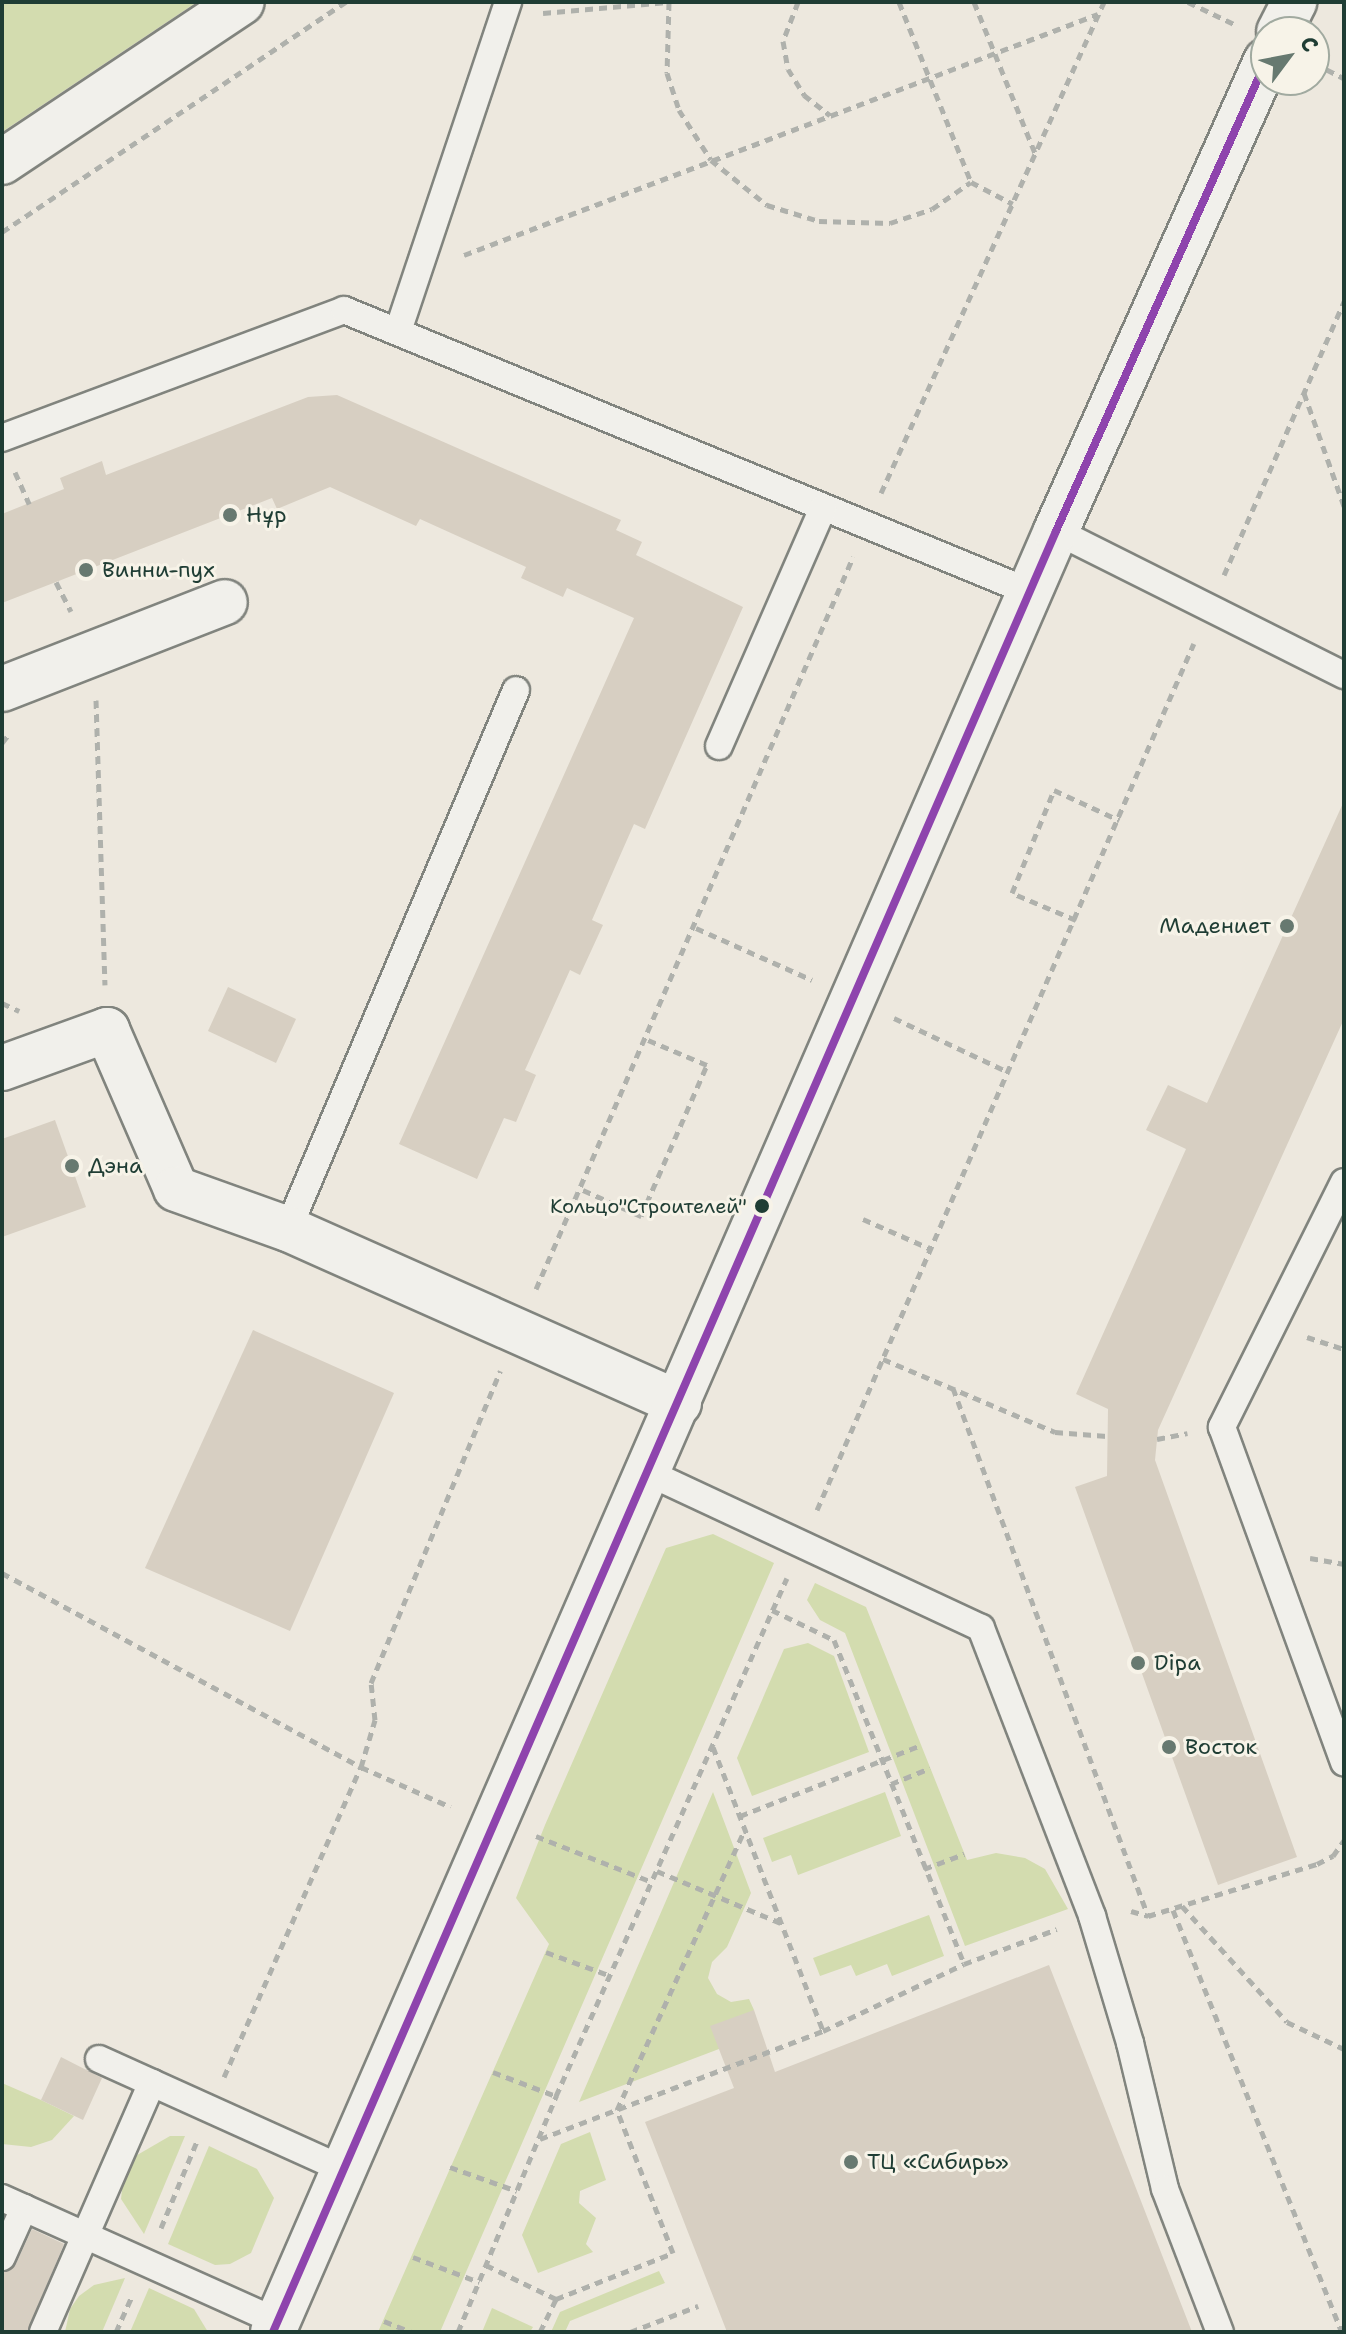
<!DOCTYPE html>
<html>
<head>
<meta charset="utf-8">
<style>
  body { margin:0 }
  #map { position:relative; width:1346px; height:2334px; overflow:hidden; background:#ede8de; font-family:"Shantell Sans",sans-serif }
  div>[style] { position:absolute }
  .green>* { inset:0; background:#d3dcaf }
  .building>* { inset:0; background:#d7cfc2 }
  .path>* { height:5px; margin-top:-2.5px; transform-origin:0; background:repeating-linear-gradient(90deg,#afb1ac 0 8px,transparent 0 14px) }
  .roads { filter:drop-shadow(2px 0 #81847e) drop-shadow(-2px 0 #81847e) drop-shadow(0 2px #81847e) drop-shadow(0 -2px #81847e) }
  .service>* { height:26px; margin:-13px; padding:0 13px; transform-origin:13px; border-radius:13px; background:#f1f0eb }
  .minor>* { height:44px; margin:-22px; padding:0 22px; transform-origin:22px; border-radius:22px; background:#f1f0eb }
  .tertiary>* { height:44px; margin:-22px; padding:0 22px; transform-origin:22px; border-radius:22px; background:#f1f0eb }
  .bus-1>* { height:8px; margin:-4px; padding:0 4px; transform-origin:4px; border-radius:4px; background:#8e44ad }
  .dots>* { width:22px; height:22px; translate:-50% -50%; box-sizing:border-box; border:4px solid #f7f3e8; border-radius:50% }
  span { translate:-50% -50%; white-space:nowrap; text-align:center; line-height:1.15; -webkit-text-stroke:6px #f7f3e8; paint-order:stroke }
  .bus-label { font-size:20px; color:#1f3d34 }
  .right { translate:-100% -50%; text-align:right }
  .poi-label { font-size:22px; color:#1f3d34 }
  .left { translate:0 -50%; text-align:left }
  .frame { position:absolute; inset:0; border:4px solid #1f3d34; pointer-events:none }
  .north { position:absolute; left:1250px; top:16px; width:80px; height:80px; box-sizing:border-box; background:#f7f3e8; border:2px solid #a1aaa0; border-radius:50%; rotate:58deg; font-size:22px; font-weight:700; line-height:32px; text-align:center; color:#1f3d34 }
  .north::after { content:''; display:block; margin:auto; width:28px; height:36px; background:#677970; clip-path:polygon(50% 0,100% 100%,50% 72%,0 100%) }
</style>
</head>
<body>
<div id="map">
  <div class="green">
    <div style="clip-path:polygon(2px 2px,197px 2px,2px 132px)"></div>
    <div style="clip-path:polygon(713px 1534px,774px 1563px,440px 2332px,378px 2332px,549px 1944px,516px 1898px,545px 1825px,666px 1548px)"></div>
    <div style="clip-path:polygon(815px 1583px,866px 1607px,967px 1860px,996px 1853px,1025px 1858px,1045px 1869px,1068px 1909px,965px 1946px,845px 1633px,820px 1620px,807px 1600px)"></div>
    <div style="clip-path:polygon(808px 1643px,834px 1656px,869px 1752px,752px 1796px,737px 1758px,784px 1649px)"></div>
    <div style="clip-path:polygon(713px 1792px,751px 1893px,727px 1947px,712px 1962px,708px 1978px,717px 1994px,731px 2002px,749px 1999px,754px 2010px,719px 2049px,579px 2102px)"></div>
    <div style="clip-path:polygon(885px 1792px,901px 1836px,798px 1875px,791px 1855px,772px 1862px,763px 1838px)"></div>
    <div style="clip-path:polygon(929px 1915px,944px 1956px,892px 1976px,887px 1964px,856px 1976px,851px 1965px,820px 1976px,813px 1958px)"></div>
    <div style="clip-path:polygon(2px 2083px,41px 2100px,74px 2116px,52px 2140px,31px 2147px,2px 2144px)"></div>
    <div style="clip-path:polygon(590px 2132px,606px 2180px,580px 2191px,579px 2203px,596px 2218px,586px 2244px,593px 2252px,538px 2273px,522px 2235px,561px 2144px)"></div>
    <div style="clip-path:polygon(170px 2136px,185px 2136px,144px 2234px,121px 2199px,123px 2180px,132px 2158px)"></div>
    <div style="clip-path:polygon(209px 2146px,257px 2169px,274px 2198px,251px 2253px,230px 2264px,215px 2265px,168px 2244px)"></div>
    <div style="clip-path:polygon(659px 2271px,665px 2283px,570px 2321px,565px 2332px,551px 2332px,560px 2312px)"></div>
    <div style="clip-path:polygon(125px 2278px,102px 2332px,65px 2332px,70px 2309px,79px 2296px,94px 2285px)"></div>
    <div style="clip-path:polygon(149px 2288px,194px 2309px,208px 2332px,130px 2332px)"></div>
    <div style="clip-path:polygon(492px 2308px,533px 2327px,530px 2332px,482px 2332px)"></div>
  </div>
  <div class="building">
    <div style="clip-path:polygon(337px 395px,621px 520px,616px 530px,642px 542px,636px 555px,743px 607px,645px 829px,634px 824px,619px 858px,592px 920px,603px 925px,580px 975px,570px 970px,525px 1070px,536px 1075px,516px 1122px,504px 1118px,477px 1179px,399px 1144px,634px 618px,567px 588px,563px 597px,521px 578px,526px 567px,420px 519px,416px 526px,330px 487px,277px 509px,272px 498px,2px 603px,2px 514px,64px 489px,60px 478px,102px 461px,106px 475px,308px 397px)"></div>
    <div style="clip-path:polygon(1344px 801px,1344px 1019px,1158px 1430px,1155px 1460px,1297px 1857px,1218px 1885px,1075px 1487px,1107px 1476px,1108px 1409px,1076px 1394px,1186px 1149px,1146px 1130px,1168px 1085px,1207px 1103px)"></div>
    <div style="clip-path:polygon(228px 987px,296px 1019px,276px 1063px,208px 1031px)"></div>
    <div style="clip-path:polygon(55px 1120px,86px 1207px,2px 1237px,2px 1139px)"></div>
    <div style="clip-path:polygon(253px 1330px,394px 1393px,290px 1631px,145px 1568px)"></div>
    <div style="clip-path:polygon(1049px 1965px,1192px 2332px,727px 2332px,645px 2122px,734px 2088px,710px 2026px,754px 2010px,775px 2072px)"></div>
    <div style="clip-path:polygon(61px 2057px,102px 2078px,83px 2120px,41px 2100px)"></div>
    <div style="clip-path:polygon(32px 2229px,64px 2244px,27px 2332px,2px 2332px,2px 2273px,16px 2264px)"></div>
  </div>
  <div class="path">
    <div style="left:669px;top:2px;width:71px;rotate:91.6deg"></div>
    <div style="left:667px;top:73px;width:39px;rotate:72deg"></div>
    <div style="left:679px;top:110px;width:59px;rotate:57.4deg"></div>
    <div style="left:711px;top:160px;width:72px;rotate:38.8deg"></div>
    <div style="left:767px;top:205px;width:54px;rotate:17.1deg"></div>
    <div style="left:819px;top:221px;width:71px;rotate:1.6deg"></div>
    <div style="left:890px;top:223px;width:44px;rotate:-18.4deg"></div>
    <div style="left:932px;top:209px;width:47px;rotate:-34.7deg"></div>
    <div style="left:798px;top:2px;width:42px;rotate:111deg"></div>
    <div style="left:783px;top:41px;width:28px;rotate:80deg"></div>
    <div style="left:788px;top:69px;width:31px;rotate:58deg"></div>
    <div style="left:804px;top:95px;width:33px;rotate:38deg"></div>
    <div style="left:899px;top:2px;width:194px;rotate:68.2deg"></div>
    <div style="left:971px;top:182px;width:47px;rotate:27.6deg"></div>
    <div style="left:974px;top:2px;width:163px;rotate:68deg"></div>
    <div style="left:1188px;top:2px;width:51px;rotate:25.6deg"></div>
    <div style="left:543px;top:13px;width:125px;rotate:-5deg"></div>
    <div style="left:1314px;top:63px;width:34px;rotate:27deg"></div>
    <div style="left:2px;top:232px;width:414px;rotate:-33.8deg"></div>
    <div style="left:464px;top:255px;width:678px;rotate:-20.81deg"></div>
    <div style="left:1304px;top:393px;width:120px;rotate:70.5deg"></div>
    <div style="left:15px;top:472px;width:35px;rotate:66deg"></div>
    <div style="left:881px;top:493px;width:539px;rotate:-65.57deg"></div>
    <div style="left:1224px;top:575px;width:299px;rotate:-66.3deg"></div>
    <div style="left:56px;top:582px;width:33px;rotate:63deg"></div>
    <div style="left:96px;top:700px;width:285px;rotate:88.2deg"></div>
    <div style="left:2px;top:743px;width:11px;rotate:-52deg"></div>
    <div style="left:1076px;top:920px;width:69px;rotate:-157.1deg"></div>
    <div style="left:1012px;top:893px;width:111px;rotate:-67.8deg"></div>
    <div style="left:1054px;top:790px;width:72px;rotate:24.8deg"></div>
    <div style="left:696px;top:928px;width:127px;rotate:24.1deg"></div>
    <div style="left:2px;top:1003px;width:19px;rotate:25deg"></div>
    <div style="left:894px;top:1018px;width:124px;rotate:25.3deg"></div>
    <div style="left:583px;top:1190px;width:64px;rotate:24.1deg"></div>
    <div style="left:641px;top:1216px;width:165px;rotate:-66.4deg"></div>
    <div style="left:707px;top:1065px;width:64px;rotate:-157deg"></div>
    <div style="left:863px;top:1219px;width:74px;rotate:23.8deg"></div>
    <div style="left:536px;top:1289px;width:798px;rotate:-66.58deg"></div>
    <div style="left:1307px;top:1337px;width:39px;rotate:18deg"></div>
    <div style="left:883px;top:1359px;width:187px;rotate:23deg"></div>
    <div style="left:1055px;top:1432px;width:52px;rotate:4.4deg"></div>
    <div style="left:953px;top:1388px;width:563px;rotate:69.73deg"></div>
    <div style="left:1157px;top:1439px;width:31px;rotate:-11deg"></div>
    <div style="left:817px;top:1510px;width:945px;rotate:-66.5deg"></div>
    <div style="left:1310px;top:1558px;width:35px;rotate:10deg"></div>
    <div style="left:2px;top:1573px;width:408px;rotate:28.4deg"></div>
    <div style="left:361px;top:1767px;width:98px;rotate:24deg"></div>
    <div style="left:772px;top:1610px;width:69px;rotate:25.8deg"></div>
    <div style="left:834px;top:1640px;width:349px;rotate:68.1deg"></div>
    <div style="left:713px;top:1747px;width:305px;rotate:68.8deg"></div>
    <div style="left:891px;top:1784px;width:42px;rotate:-22.3deg"></div>
    <div style="left:740px;top:1816px;width:194px;rotate:-21.4deg"></div>
    <div style="left:536px;top:1836px;width:125px;rotate:21.6deg"></div>
    <div style="left:924px;top:1869px;width:43px;rotate:-20.6deg"></div>
    <div style="left:657px;top:1871px;width:134px;rotate:22.8deg"></div>
    <div style="left:1182px;top:1906px;width:156px;rotate:47.8deg"></div>
    <div style="left:1287px;top:2022px;width:63px;rotate:25.3deg"></div>
    <div style="left:1173px;top:1910px;width:455px;rotate:68.2deg"></div>
    <div style="left:1131px;top:1911px;width:18px;rotate:16deg"></div>
    <div style="left:1148px;top:1916px;width:177px;rotate:-17.1deg"></div>
    <div style="left:1317px;top:1864px;width:18px;rotate:-27deg"></div>
    <div style="left:1333px;top:1856px;width:19px;rotate:-55deg"></div>
    <div style="left:546px;top:1952px;width:69px;rotate:20.3deg"></div>
    <div style="left:493px;top:2072px;width:67px;rotate:20.9deg"></div>
    <div style="left:224px;top:2077px;width:339px;rotate:-66.2deg"></div>
    <div style="left:361px;top:1767px;width:49px;rotate:-73.4deg"></div>
    <div style="left:375px;top:1720px;width:37px;rotate:-96deg"></div>
    <div style="left:371px;top:1683px;width:338px;rotate:-67.5deg"></div>
    <div style="left:540px;top:2139px;width:303px;rotate:-20.9deg"></div>
    <div style="left:823px;top:2031px;width:156px;rotate:-25.4deg"></div>
    <div style="left:964px;top:1964px;width:99px;rotate:-20.6deg"></div>
    <div style="left:450px;top:2167px;width:71px;rotate:19.7deg"></div>
    <div style="left:161px;top:2228px;width:94px;rotate:-67.5deg"></div>
    <div style="left:413px;top:2257px;width:71px;rotate:20.7deg"></div>
    <div style="left:486px;top:2265px;width:78px;rotate:25.9deg"></div>
    <div style="left:556px;top:2299px;width:126px;rotate:-21.5deg"></div>
    <div style="left:673px;top:2253px;width:154px;rotate:-111.4deg"></div>
    <div style="left:617px;top:2110px;width:309px;rotate:-65.5deg"></div>
    <div style="left:384px;top:2321px;width:29px;rotate:22deg"></div>
    <div style="left:116px;top:2332px;width:39px;rotate:-66deg"></div>
    <div style="left:458px;top:2332px;width:256px;rotate:-67.4deg"></div>
    <div style="left:556px;top:2096px;width:567px;rotate:-65.97deg"></div>
    <div style="left:540px;top:2332px;width:37px;rotate:-64deg"></div>
    <div style="left:630px;top:2332px;width:73px;rotate:-20.9deg"></div>
  </div>
  <div class="roads">
    <div class="service">
      <div style="left:398px;top:331px;width:347px;rotate:-71.5deg"></div>
      <div style="left:2px;top:438px;width:365px;rotate:-20.5deg"></div>
      <div style="left:344px;top:310px;width:742px;rotate:22.35deg"></div>
      <div style="left:1056px;top:531px;width:322px;rotate:26.6deg"></div>
      <div style="left:719px;top:746px;width:260px;rotate:-66.4deg"></div>
      <div style="left:1344px;top:1182px;width:274px;rotate:116.5deg"></div>
      <div style="left:1222px;top:1427px;width:357px;rotate:70deg"></div>
      <div style="left:288px;top:1229px;width:585px;rotate:-67.07deg"></div>
      <div style="left:649px;top:1473px;width:366px;rotate:25deg"></div>
      <div style="left:981px;top:1628px;width:309px;rotate:68.9deg"></div>
      <div style="left:1092px;top:1916px;width:133px;rotate:73.3deg"></div>
      <div style="left:1130px;top:2043px;width:150px;rotate:76.5deg"></div>
      <div style="left:1165px;top:2189px;width:153px;rotate:69deg"></div>
      <div style="left:99px;top:2059px;width:268px;rotate:24.3deg"></div>
      <div style="left:2px;top:2198px;width:303px;rotate:24.2deg"></div>
      <div style="left:2px;top:2257px;width:54px;rotate:-65.8deg"></div>
      <div style="left:43px;top:2332px;width:272px;rotate:-66.4deg"></div>
    </div>
    <div class="minor">
      <div style="left:2px;top:689px;width:239px;rotate:-21.3deg"></div>
      <div style="left:2px;top:1068px;width:112px;rotate:-19.9deg"></div>
      <div style="left:107px;top:1030px;width:173px;rotate:66.5deg"></div>
      <div style="left:176px;top:1189px;width:119px;rotate:19.7deg"></div>
      <div style="left:288px;top:1229px;width:428px;rotate:24deg"></div>
    </div>
    <div class="tertiary">
      <div style="left:1279px;top:32px;width:34px;rotate:-63deg"></div>
      <div style="left:2px;top:162px;width:288px;rotate:-33.7deg"></div>
      <div style="left:273px;top:2332px;width:1964px;rotate:-66.5deg"></div>
      <div style="left:1056px;top:531px;width:515px;rotate:-65.92deg"></div>
    </div>
  </div>
  <div class="bus-1">
    <div style="left:273px;top:2332px;width:1964px;rotate:-66.5deg"></div>
    <div style="left:1056px;top:531px;width:515px;rotate:-65.92deg"></div>
  </div>
  <div class="dots">
    <div style="left:230px;top:515px;background:#677970"></div>
    <div style="left:86px;top:570px;background:#677970"></div>
    <div style="left:1287px;top:926px;background:#677970"></div>
    <div style="left:72px;top:1166px;background:#677970"></div>
    <div style="left:762px;top:1206px;background:#1f3d34"></div>
    <div style="left:1138px;top:1663px;background:#677970"></div>
    <div style="left:1169px;top:1747px;background:#677970"></div>
    <div style="left:851px;top:2162px;background:#677970"></div>
  </div>
  <div class="bus-label">
    <span class="right" style="left:747px;top:1206px">Кольцо"Строителей"</span>
  </div>
  <div class="poi-label">
    <span class="left" style="left:246px;top:515px">Нұр</span>
    <span class="left" style="left:102px;top:570px">Винни-пух</span>
    <span class="right" style="left:1271px;top:926px">Мадениет</span>
    <span class="left" style="left:88px;top:1166px">Дэна</span>
    <span class="left" style="left:1154px;top:1663px">Dipa</span>
    <span class="left" style="left:1185px;top:1747px">Восток</span>
    <span class="left" style="left:867px;top:2162px">ТЦ «Сибирь»</span>
  </div>
  <div class="frame"></div>
  <div class="north">С</div>
</div>
</body>
</html>
